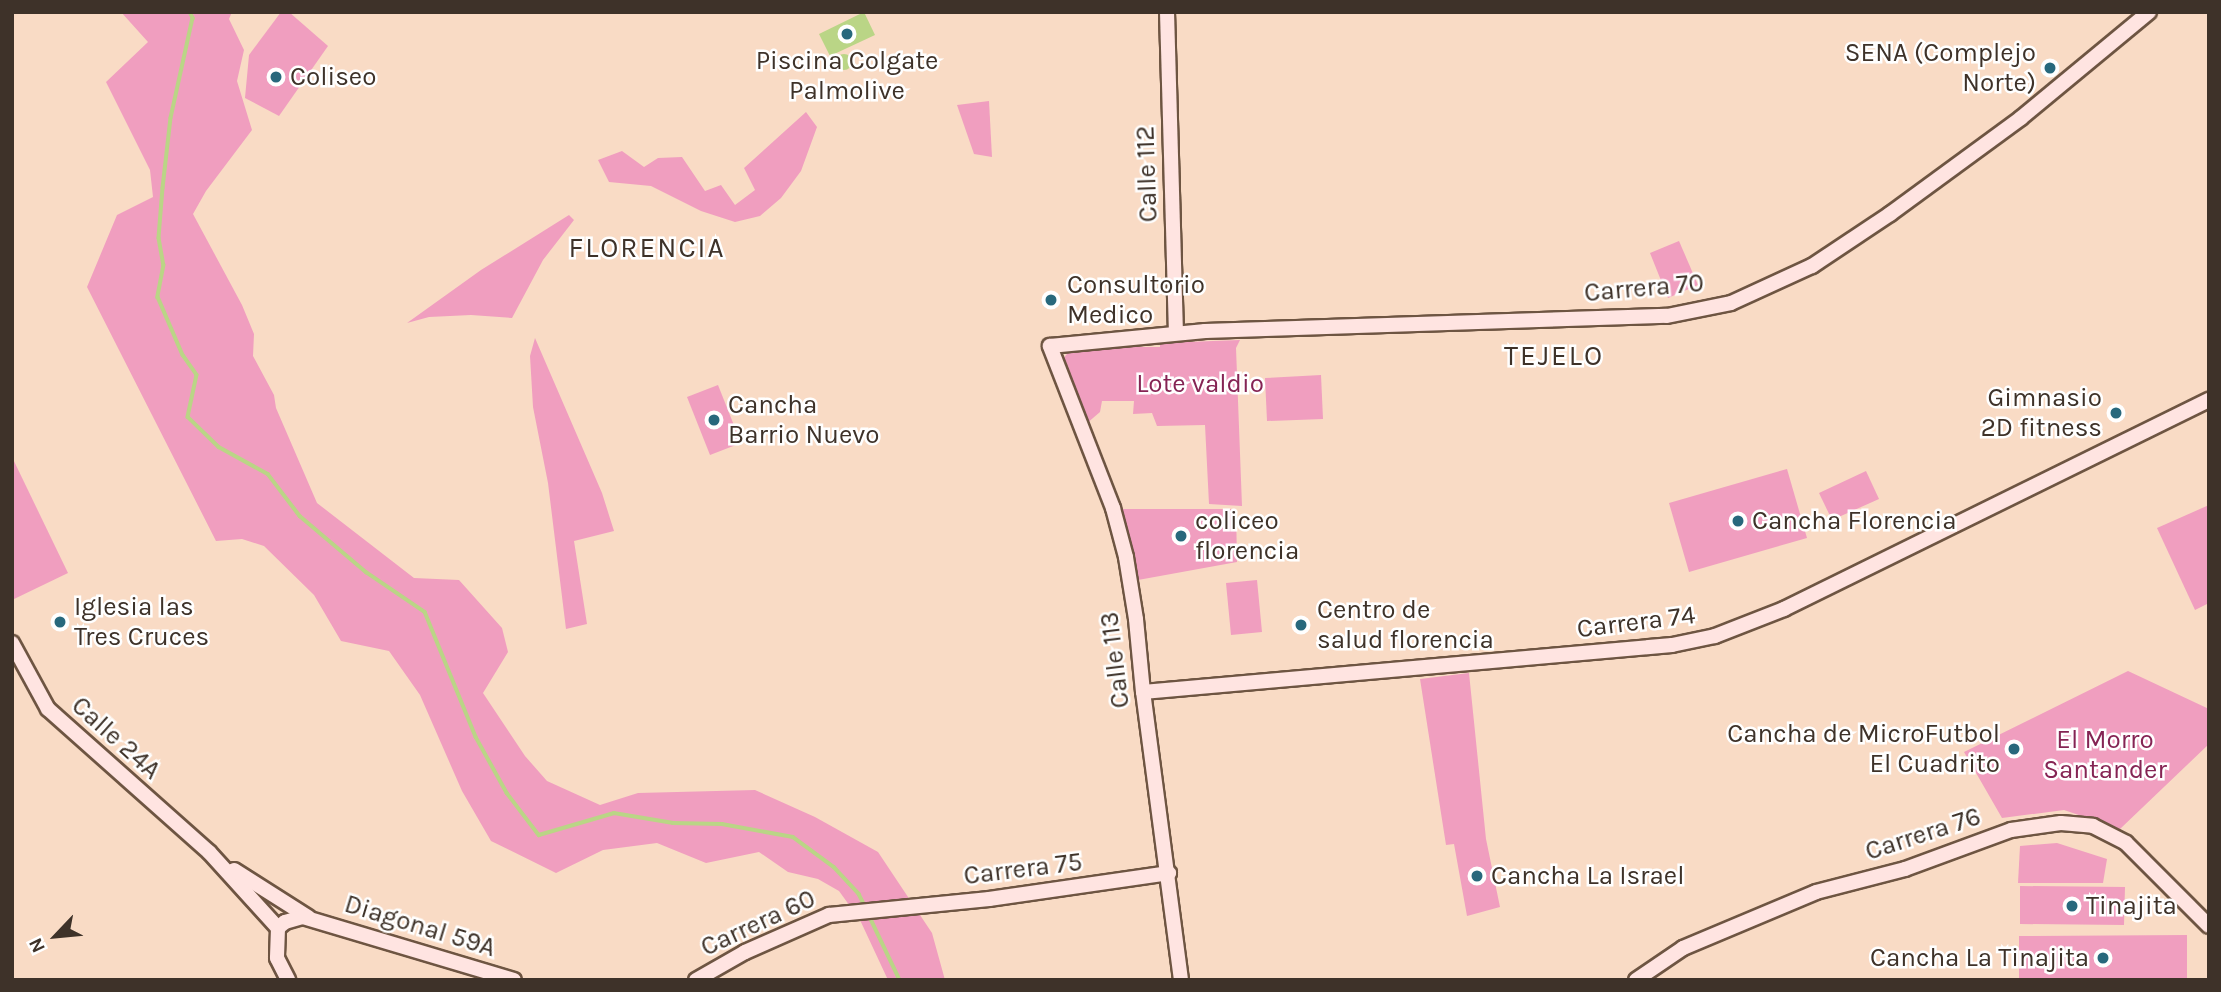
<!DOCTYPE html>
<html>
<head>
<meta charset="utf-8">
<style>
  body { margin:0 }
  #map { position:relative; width:2221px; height:992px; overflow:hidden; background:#f9dbc5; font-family:Karla,sans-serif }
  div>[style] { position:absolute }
  .green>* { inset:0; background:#f09ebf }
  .water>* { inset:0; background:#bad586 }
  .round { border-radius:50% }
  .stream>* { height:3.5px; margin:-1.75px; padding:0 1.75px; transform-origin:1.75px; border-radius:1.75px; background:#bad586 }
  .roads { filter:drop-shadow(2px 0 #6e5542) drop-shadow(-2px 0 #6e5542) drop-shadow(0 2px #6e5542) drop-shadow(0 -2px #6e5542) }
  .secondary>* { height:14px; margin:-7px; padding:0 7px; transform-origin:7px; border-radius:7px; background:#ffe4e1 }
  .dots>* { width:19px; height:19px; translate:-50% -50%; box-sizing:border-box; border:4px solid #fff; border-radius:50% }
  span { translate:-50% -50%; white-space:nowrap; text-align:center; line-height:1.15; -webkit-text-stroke:5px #fff; paint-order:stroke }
  .poi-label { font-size:26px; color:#3e3229 }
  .right { translate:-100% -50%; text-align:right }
  .left { translate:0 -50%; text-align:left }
  .street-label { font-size:26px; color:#3e3229 }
  .park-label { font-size:26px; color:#852454 }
  .neighbourhood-label { font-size:28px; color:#3e3229; letter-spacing:2px }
  .frame { position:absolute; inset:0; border:14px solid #3e3229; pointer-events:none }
  .north { position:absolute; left:21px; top:901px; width:70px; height:70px; -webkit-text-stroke:5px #fff; paint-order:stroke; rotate:244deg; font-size:19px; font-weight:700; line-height:28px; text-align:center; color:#3e3229 }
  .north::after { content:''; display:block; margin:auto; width:24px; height:32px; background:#3e3229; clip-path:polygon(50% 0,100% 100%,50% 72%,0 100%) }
</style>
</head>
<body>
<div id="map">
  <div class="green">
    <div style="clip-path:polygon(121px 12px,232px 12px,229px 19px,244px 50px,237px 81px,252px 130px,206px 191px,193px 214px,242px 305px,254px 334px,253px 356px,274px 395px,276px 408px,317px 503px,414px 578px,459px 580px,502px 628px,508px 652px,483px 693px,525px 756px,547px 781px,600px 805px,638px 793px,755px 790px,815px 817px,878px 852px,932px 933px,945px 980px,888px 980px,860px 920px,839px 891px,818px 879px,788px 872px,759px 852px,706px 863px,657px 843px,603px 850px,556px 873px,491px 841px,462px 791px,420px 695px,389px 651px,341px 641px,314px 595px,264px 546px,242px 539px,216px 541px,87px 287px,117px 215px,153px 197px,150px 170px,106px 82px,148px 42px)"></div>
    <div style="clip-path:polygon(281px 12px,289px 12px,328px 46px,279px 116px,245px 98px,249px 55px)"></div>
    <div style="clip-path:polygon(989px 101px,992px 157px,974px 154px,957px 105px)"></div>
    <div style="clip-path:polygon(806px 112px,817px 127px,801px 171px,781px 198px,760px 216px,735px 222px,701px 211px,651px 186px,609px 182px,598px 160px,622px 151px,644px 167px,658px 158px,682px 157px,705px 191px,721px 185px,735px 205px,755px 190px,744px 168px)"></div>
    <div style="clip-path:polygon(569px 215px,574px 220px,543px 260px,512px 318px,471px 315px,429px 317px,407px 323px,481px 270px)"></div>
    <div style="clip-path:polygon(1679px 241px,1698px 285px,1668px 298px,1650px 253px)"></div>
    <div style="clip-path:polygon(535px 338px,602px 493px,614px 531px,574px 541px,587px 624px,566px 629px,548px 483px,533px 407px,530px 356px)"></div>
    <div style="clip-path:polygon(1240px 340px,1236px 348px,1242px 506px,1209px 504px,1205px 425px,1157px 426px,1152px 413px,1133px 414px,1134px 401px,1102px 401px,1100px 412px,1086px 424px,1063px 359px,1070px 350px,1093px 347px,1160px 347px,1160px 343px)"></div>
    <div style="clip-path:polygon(1321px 375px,1323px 419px,1267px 421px,1265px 378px)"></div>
    <div style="clip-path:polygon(718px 385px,741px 443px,710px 455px,687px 397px)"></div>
    <div style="clip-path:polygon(12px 457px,68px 573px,12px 600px)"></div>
    <div style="clip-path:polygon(1787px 469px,1807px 538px,1689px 572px,1669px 503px)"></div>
    <div style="clip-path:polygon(1866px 471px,1879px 499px,1832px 520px,1819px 493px)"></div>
    <div style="clip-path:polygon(2209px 505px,2209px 603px,2195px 610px,2157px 528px)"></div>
    <div style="clip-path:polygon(1118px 509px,1236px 509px,1237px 562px,1138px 580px)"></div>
    <div style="clip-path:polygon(1257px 580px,1262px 632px,1231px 635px,1226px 583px)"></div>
    <div style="clip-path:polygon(2128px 671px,2209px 709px,2209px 744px,2120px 829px,2064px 810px,2002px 818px,1964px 752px)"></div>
    <div style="clip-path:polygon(1469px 673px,1486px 839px,1500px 907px,1467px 916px,1454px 844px,1446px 845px,1420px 679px)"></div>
    <div style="clip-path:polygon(2057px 843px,2107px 859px,2103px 883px,2018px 883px,2020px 846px)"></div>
    <div style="clip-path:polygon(2020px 886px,2125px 887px,2124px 925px,2020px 924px)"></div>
    <div style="clip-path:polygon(2187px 935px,2187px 980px,2019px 980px,2019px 936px)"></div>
  </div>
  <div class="water">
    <div style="clip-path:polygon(864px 12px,875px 35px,830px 56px,819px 34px)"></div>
    <div class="round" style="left:836px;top:54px;width:16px;height:16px"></div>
  </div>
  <div class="stream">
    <div style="left:190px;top:12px;width:7px;rotate:63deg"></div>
    <div style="left:193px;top:18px;width:102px;rotate:102.4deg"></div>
    <div style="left:171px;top:118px;width:70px;rotate:96.5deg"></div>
    <div style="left:163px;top:188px;width:50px;rotate:94.6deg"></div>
    <div style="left:159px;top:238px;width:27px;rotate:80deg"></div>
    <div style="left:164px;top:265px;width:33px;rotate:101deg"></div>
    <div style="left:158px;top:297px;width:63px;rotate:66.7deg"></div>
    <div style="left:183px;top:355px;width:24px;rotate:55deg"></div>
    <div style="left:197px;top:375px;width:43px;rotate:102.1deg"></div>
    <div style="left:188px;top:417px;width:43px;rotate:44.1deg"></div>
    <div style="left:219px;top:447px;width:56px;rotate:28.9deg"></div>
    <div style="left:268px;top:474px;width:53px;rotate:52.7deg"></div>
    <div style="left:300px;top:516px;width:87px;rotate:40.3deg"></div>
    <div style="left:366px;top:572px;width:71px;rotate:34.1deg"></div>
    <div style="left:425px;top:612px;width:135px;rotate:67.8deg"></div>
    <div style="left:476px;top:737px;width:64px;rotate:61deg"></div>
    <div style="left:507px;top:793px;width:53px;rotate:52.7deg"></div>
    <div style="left:539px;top:835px;width:78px;rotate:-16.3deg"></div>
    <div style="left:614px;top:813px;width:60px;rotate:9.6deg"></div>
    <div style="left:673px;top:823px;width:49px;rotate:1.2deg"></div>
    <div style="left:722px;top:824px;width:72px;rotate:10.4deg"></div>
    <div style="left:793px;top:837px;width:51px;rotate:36.2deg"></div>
    <div style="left:834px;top:867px;width:37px;rotate:47deg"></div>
    <div style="left:859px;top:894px;width:16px;rotate:63deg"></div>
    <div style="left:869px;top:915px;width:72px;rotate:64.5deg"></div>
  </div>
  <div class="roads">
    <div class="secondary">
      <div style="left:1167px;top:12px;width:321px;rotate:88.4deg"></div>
      <div style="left:12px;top:643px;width:75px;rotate:61.4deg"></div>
      <div style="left:48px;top:709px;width:215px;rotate:41.6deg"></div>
      <div style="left:209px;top:852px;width:103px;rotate:47.8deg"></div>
      <div style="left:1143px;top:692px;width:531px;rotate:-5.08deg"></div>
      <div style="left:1672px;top:645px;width:44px;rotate:-11.8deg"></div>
      <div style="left:1715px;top:636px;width:74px;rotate:-21.4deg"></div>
      <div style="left:1784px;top:609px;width:474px;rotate:-26.2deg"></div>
      <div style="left:234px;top:870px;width:88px;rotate:32.4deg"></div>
      <div style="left:278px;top:928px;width:9px;rotate:-41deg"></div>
      <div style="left:285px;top:922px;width:19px;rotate:-16deg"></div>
      <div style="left:303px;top:917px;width:220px;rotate:16.6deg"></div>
      <div style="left:278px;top:928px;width:30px;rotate:92deg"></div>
      <div style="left:277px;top:958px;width:25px;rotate:63deg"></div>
      <div style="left:696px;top:980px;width:56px;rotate:-29.7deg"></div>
      <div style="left:745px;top:952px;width:92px;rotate:-23.8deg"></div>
      <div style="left:829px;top:915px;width:161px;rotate:-5.7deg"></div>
      <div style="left:989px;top:899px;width:182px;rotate:-8.2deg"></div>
      <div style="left:1181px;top:980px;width:290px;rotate:-97.5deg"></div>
      <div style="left:1143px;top:692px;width:73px;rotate:-95.5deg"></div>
      <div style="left:1136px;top:619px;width:63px;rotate:-99.2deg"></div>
      <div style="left:1126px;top:557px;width:51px;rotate:-104.9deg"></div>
      <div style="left:1113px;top:508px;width:174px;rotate:-111.3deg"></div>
      <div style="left:1050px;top:346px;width:156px;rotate:-5.5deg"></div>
      <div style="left:1205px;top:331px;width:462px;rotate:-1.9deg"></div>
      <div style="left:1667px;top:316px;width:65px;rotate:-11.5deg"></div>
      <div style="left:1731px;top:303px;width:89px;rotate:-24.6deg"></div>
      <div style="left:1812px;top:266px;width:94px;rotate:-33.7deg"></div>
      <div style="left:1890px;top:214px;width:162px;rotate:-36.2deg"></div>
      <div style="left:2021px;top:118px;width:166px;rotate:-39.6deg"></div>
      <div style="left:1636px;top:980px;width:57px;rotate:-34.2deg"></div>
      <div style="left:1683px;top:948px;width:144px;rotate:-22.8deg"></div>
      <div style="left:1816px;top:892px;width:92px;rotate:-14.5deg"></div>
      <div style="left:1905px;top:869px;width:113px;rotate:-20.2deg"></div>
      <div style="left:2011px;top:830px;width:50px;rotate:-8deg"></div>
      <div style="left:2061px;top:823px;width:32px;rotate:5deg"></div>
      <div style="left:2093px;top:826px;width:37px;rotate:27deg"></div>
      <div style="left:2126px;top:843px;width:117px;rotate:45deg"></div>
    </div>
  </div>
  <div class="dots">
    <div style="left:847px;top:34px;background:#28687c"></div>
    <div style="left:2050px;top:68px;background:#28687c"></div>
    <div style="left:276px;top:77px;background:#28687c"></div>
    <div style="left:1051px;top:300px;background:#28687c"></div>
    <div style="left:2116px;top:413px;background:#28687c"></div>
    <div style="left:714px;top:420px;background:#28687c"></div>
    <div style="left:1738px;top:521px;background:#28687c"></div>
    <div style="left:1181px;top:536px;background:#28687c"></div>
    <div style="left:60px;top:622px;background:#28687c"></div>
    <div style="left:1301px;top:625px;background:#28687c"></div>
    <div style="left:2014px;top:749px;background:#28687c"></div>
    <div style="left:1477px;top:876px;background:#28687c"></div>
    <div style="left:2072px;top:906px;background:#28687c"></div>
    <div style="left:2103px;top:958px;background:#28687c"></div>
  </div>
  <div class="poi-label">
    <span class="right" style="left:2036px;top:68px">SENA (Complejo<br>Norte)</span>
    <span style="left:847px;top:76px">Piscina Colgate<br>Palmolive</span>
    <span class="left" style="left:290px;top:77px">Coliseo</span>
    <span class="left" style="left:1067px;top:300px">Consultorio<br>Medico</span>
    <span class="right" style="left:2102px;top:413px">Gimnasio<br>2D fitness</span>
    <span class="left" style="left:728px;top:420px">Cancha<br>Barrio Nuevo</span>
    <span class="left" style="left:1195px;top:536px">coliceo<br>florencia</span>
    <span class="left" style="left:1752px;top:521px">Cancha Florencia</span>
    <span class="left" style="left:74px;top:622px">Iglesia las<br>Tres Cruces</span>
    <span class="left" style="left:1317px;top:625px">Centro de<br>salud florencia</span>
    <span class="right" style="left:2000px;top:749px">Cancha de MicroFutbol<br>El Cuadrito</span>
    <span class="left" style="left:1491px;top:876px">Cancha La Israel</span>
    <span class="left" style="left:2086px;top:906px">Tinajita</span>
    <span class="right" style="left:2089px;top:958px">Cancha La Tinajita</span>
  </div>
  <div class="street-label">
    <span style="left:1147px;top:174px;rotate:-92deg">Calle 112</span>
    <span style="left:1644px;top:288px;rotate:-5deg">Carrera 70</span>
    <span style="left:1636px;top:622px;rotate:-7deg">Carrera 74</span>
    <span style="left:1115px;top:660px;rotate:-97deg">Calle 113</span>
    <span style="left:116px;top:738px;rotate:42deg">Calle 24A</span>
    <span style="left:1923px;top:834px;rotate:-18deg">Carrera 76</span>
    <span style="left:1023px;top:869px;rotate:-7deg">Carrera 75</span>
    <span style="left:758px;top:923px;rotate:-25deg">Carrera 60</span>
    <span style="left:420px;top:926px;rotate:17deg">Diagonal 59A</span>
  </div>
  <div class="park-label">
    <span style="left:1200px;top:384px">Lote valdio</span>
    <span style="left:2105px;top:755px">El Morro<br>Santander</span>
  </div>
  <div class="neighbourhood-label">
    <span style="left:647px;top:248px">FLORENCIA</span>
    <span style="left:1554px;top:356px">TEJELO</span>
  </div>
  <div class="frame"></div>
  <div class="north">N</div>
</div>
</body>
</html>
